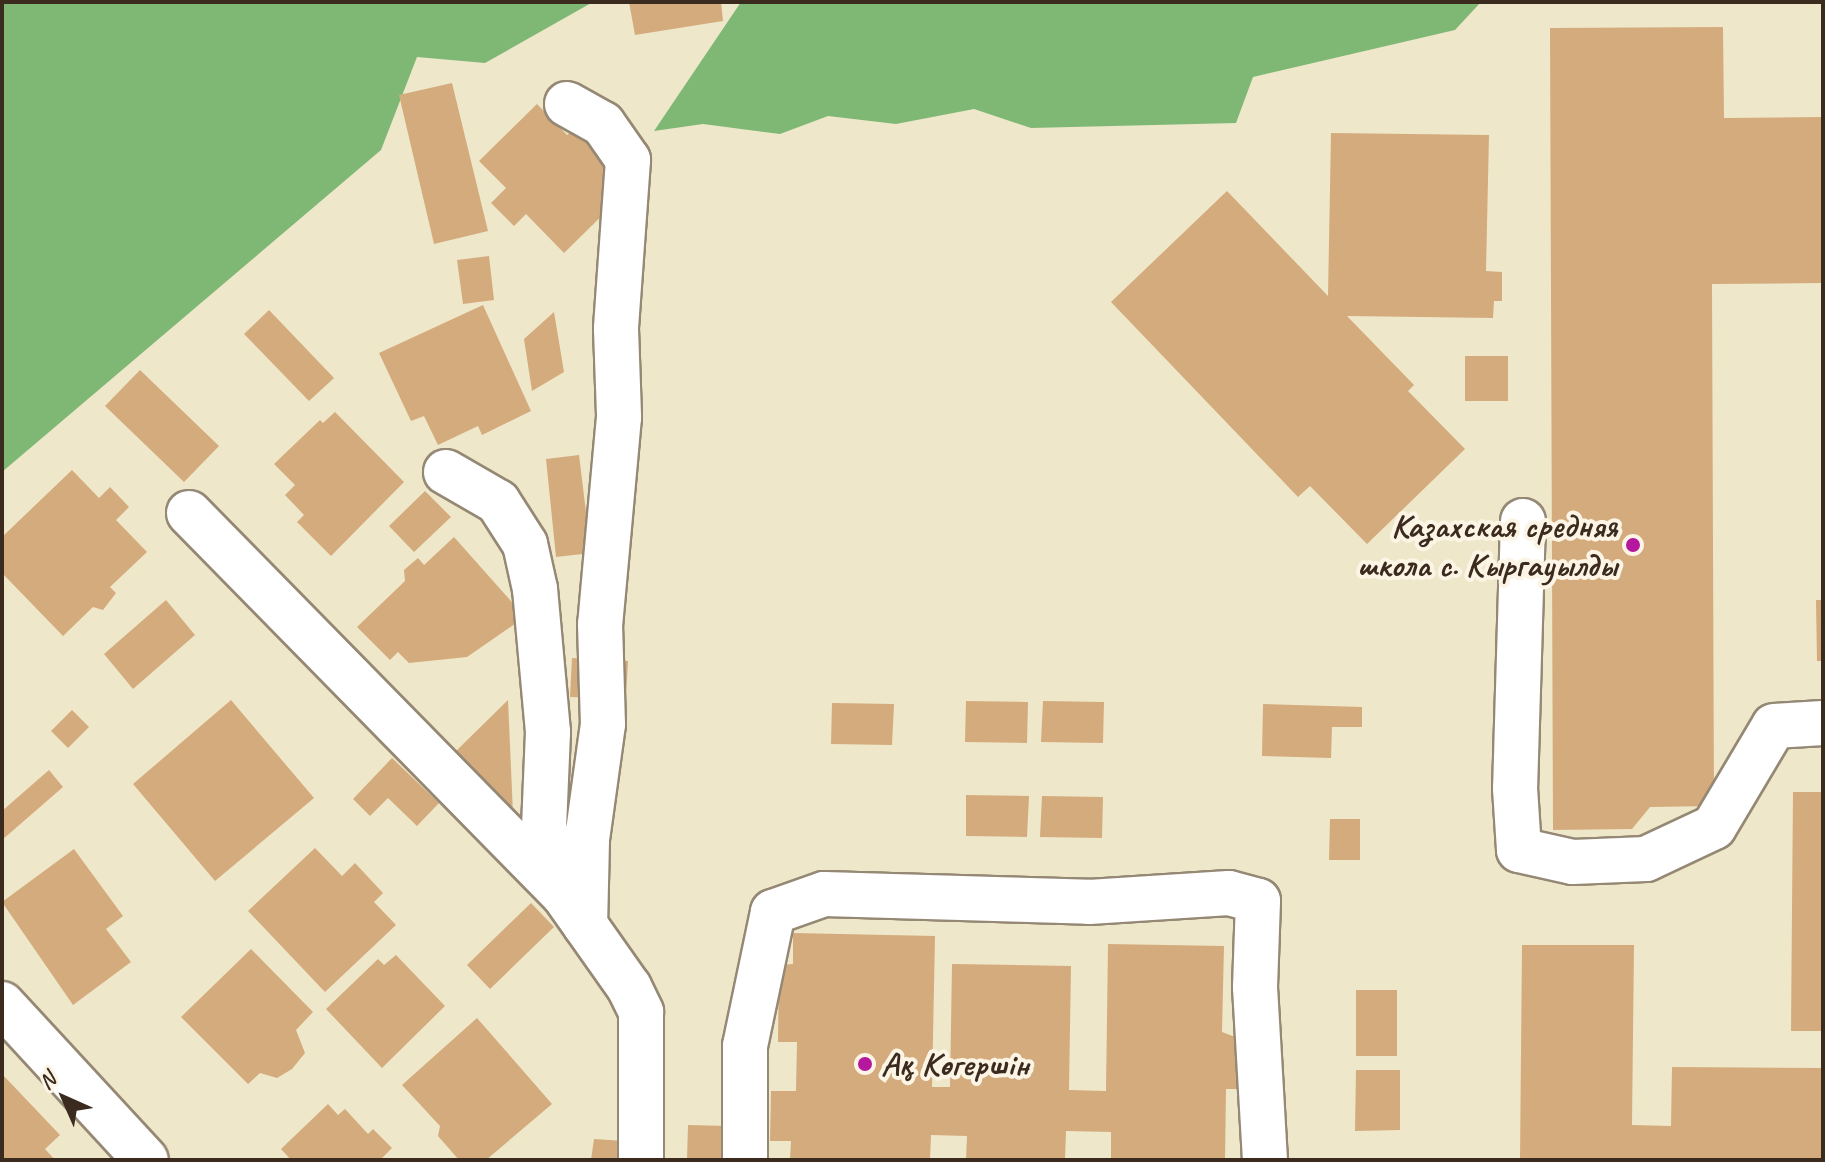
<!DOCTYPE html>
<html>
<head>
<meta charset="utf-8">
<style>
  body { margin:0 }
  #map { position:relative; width:1825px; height:1162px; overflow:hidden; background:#efe7ca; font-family:Caveat,sans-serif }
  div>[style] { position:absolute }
  .forest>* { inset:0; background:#7fb875 }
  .building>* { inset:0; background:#d4ab7d }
  .roads { filter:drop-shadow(2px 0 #958874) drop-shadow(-2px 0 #958874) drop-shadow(0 2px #958874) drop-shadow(0 -2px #958874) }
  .minor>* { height:44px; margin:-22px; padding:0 22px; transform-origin:22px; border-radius:22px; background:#fff }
  .dots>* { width:22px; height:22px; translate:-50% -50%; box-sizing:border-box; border:4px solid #fcf5e5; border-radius:50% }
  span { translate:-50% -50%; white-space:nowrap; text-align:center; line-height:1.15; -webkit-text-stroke:8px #fcf5e5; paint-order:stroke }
  .poi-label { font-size:34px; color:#3b2a1e; font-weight:700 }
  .right { translate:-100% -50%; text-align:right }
  .left { translate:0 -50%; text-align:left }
  .frame { position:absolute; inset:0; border:4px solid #3b2a1e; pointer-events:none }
  .north { position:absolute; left:24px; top:1058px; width:80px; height:80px; -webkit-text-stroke:6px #fcf5e5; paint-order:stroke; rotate:315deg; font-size:22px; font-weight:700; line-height:32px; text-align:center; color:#3b2a1e }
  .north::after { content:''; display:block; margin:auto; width:28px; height:36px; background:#3b2a1e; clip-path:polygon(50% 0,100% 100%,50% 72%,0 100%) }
</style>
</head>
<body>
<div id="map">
  <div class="forest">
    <div style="clip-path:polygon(2px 2px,593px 2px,485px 63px,417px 57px,381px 150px,2px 472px)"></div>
    <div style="clip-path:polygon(741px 2px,1481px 2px,1455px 30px,1253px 77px,1236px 123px,1031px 128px,974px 109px,896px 124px,828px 116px,780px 134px,703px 124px,654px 131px)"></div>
  </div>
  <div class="building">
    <div style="clip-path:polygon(629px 2px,721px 2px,723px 21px,635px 35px)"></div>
    <div style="clip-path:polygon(1723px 27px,1724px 118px,1823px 117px,1823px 283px,1712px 284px,1714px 806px,1650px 807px,1632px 829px,1553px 830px,1550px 28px)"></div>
    <div style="clip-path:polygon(452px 83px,488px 231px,434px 244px,399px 95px)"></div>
    <div style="clip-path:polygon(537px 104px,567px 135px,575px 129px,600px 155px,623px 195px,564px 253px,526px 214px,514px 226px,491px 203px,506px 188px,479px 161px)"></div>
    <div style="clip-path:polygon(1331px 133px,1489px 135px,1486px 271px,1502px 272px,1502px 301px,1494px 301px,1493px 318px,1347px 316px,1414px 385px,1408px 391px,1465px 449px,1367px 544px,1310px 486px,1298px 497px,1111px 302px,1227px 191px,1328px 296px)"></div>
    <div style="clip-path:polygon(489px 256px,494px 300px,463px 304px,457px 260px)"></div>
    <div style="clip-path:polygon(483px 305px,531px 411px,482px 435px,478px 426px,438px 445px,424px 416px,411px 421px,379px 353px)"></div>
    <div style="clip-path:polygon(269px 310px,334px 378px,309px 401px,244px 334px)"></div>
    <div style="clip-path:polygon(554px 312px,564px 372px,532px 391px,524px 339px)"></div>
    <div style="clip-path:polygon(1465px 356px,1508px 356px,1508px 401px,1465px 401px)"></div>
    <div style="clip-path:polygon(140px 370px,219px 446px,184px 482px,105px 406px)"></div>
    <div style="clip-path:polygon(335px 412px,404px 482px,331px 556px,297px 522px,304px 515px,285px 495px,295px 485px,274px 464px,320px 420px,323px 423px)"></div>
    <div style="clip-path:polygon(579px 455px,591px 553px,556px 557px,546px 459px)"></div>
    <div style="clip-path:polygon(72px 470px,99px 498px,110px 487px,129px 507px,116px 520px,147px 552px,110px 587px,116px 593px,103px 610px,93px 607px,63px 636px,2px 573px,2px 537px)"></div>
    <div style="clip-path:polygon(425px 491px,451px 517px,414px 552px,389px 526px)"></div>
    <div style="clip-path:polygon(454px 537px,525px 617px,467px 657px,409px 663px,398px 652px,390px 660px,357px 627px,405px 581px,404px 570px,418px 558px,424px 565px)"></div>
    <div style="clip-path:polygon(166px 600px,195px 635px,133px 689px,104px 654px)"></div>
    <div style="clip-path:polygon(1816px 600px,1823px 600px,1823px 661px,1817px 661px)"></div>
    <div style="clip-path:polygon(572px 658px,628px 661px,626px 699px,570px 697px)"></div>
    <div style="clip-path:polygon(231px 700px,314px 798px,215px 881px,133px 784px)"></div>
    <div style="clip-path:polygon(508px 700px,513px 814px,454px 753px)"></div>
    <div style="clip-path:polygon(966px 701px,1028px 702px,1027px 743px,965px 742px)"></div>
    <div style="clip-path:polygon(1043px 701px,1104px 702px,1103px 743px,1041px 742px)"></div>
    <div style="clip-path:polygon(832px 703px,894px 704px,892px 745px,831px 744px)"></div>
    <div style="clip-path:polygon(1263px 704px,1362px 707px,1362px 727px,1332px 727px,1331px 758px,1262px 756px)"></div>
    <div style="clip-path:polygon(72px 710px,89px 727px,68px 748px,51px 731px)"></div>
    <div style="clip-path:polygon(392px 758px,439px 803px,417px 826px,388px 798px,370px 816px,353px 799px)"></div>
    <div style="clip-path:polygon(49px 770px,63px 787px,2px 840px,2px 811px)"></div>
    <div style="clip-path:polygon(1793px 792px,1823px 792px,1823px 1031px,1791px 1031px)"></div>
    <div style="clip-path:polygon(966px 795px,1029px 796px,1027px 837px,966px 836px)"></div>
    <div style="clip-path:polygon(1042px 796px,1103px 797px,1102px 838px,1040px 837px)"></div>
    <div style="clip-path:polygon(1330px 819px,1360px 819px,1360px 860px,1329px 860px)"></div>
    <div style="clip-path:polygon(315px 848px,342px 876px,355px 863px,383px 893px,374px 902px,396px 925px,325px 992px,248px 911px)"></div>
    <div style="clip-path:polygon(74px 849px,123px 916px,106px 929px,131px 962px,73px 1005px,2px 902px)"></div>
    <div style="clip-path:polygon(531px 903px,554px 927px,490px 989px,467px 965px)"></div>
    <div style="clip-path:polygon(793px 933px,935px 936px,932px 1087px,950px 1087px,952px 964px,1071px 966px,1069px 1090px,1106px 1091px,1108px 944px,1224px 946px,1222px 1032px,1243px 1040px,1242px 1089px,1226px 1089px,1225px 1160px,1111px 1160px,1111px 1132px,1066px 1131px,1065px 1160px,966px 1160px,967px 1136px,931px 1135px,930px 1160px,790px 1160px,791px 1141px,770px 1141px,771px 1091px,796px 1091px,797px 1042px,778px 1042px,779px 965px,793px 964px)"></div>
    <div style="clip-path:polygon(1522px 945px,1634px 945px,1632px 1125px,1671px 1126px,1672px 1067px,1823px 1068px,1823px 1160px,1520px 1160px)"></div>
    <div style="clip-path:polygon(251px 949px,313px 1012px,296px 1030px,305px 1053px,292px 1069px,277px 1078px,260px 1073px,248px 1084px,181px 1017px)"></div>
    <div style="clip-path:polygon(396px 955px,445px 1006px,382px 1068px,326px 1009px,378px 959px,384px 965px)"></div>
    <div style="clip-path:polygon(1356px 990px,1397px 990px,1397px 1056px,1356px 1056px)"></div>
    <div style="clip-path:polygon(477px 1018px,552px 1104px,486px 1160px,459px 1160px,438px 1136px,440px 1126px,402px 1085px)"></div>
    <div style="clip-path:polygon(1356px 1070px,1400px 1070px,1400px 1130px,1355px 1131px)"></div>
    <div style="clip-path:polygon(2px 1074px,60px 1135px,45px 1149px,55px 1160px,2px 1160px)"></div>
    <div style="clip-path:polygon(328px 1104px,338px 1115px,345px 1109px,368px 1134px,373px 1129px,392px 1148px,380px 1160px,291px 1160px,281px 1149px)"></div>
    <div style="clip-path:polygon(688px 1125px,728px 1126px,727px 1160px,687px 1160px)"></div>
    <div style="clip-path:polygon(594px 1139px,624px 1141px,622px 1160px,591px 1160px)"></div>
  </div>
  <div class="roads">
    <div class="minor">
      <div style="left:567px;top:104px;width:41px;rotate:29.1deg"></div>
      <div style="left:603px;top:124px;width:44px;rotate:55.2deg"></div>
      <div style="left:628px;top:160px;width:169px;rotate:94.1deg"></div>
      <div style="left:616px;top:329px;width:88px;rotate:88deg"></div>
      <div style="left:619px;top:417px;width:208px;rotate:95.2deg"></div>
      <div style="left:600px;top:624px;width:100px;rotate:88.3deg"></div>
      <div style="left:603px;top:724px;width:117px;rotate:97.9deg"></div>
      <div style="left:587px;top:840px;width:85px;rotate:91.3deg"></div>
      <div style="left:446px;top:472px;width:60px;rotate:30deg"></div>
      <div style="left:498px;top:502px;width:50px;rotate:57.3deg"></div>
      <div style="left:525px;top:544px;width:46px;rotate:77.5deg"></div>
      <div style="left:535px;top:589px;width:144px;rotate:84.8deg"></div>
      <div style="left:548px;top:732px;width:95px;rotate:92.4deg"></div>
      <div style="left:544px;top:827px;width:65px;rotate:73.8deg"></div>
      <div style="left:189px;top:513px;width:535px;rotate:45.53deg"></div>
      <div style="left:564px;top:895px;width:113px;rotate:54.8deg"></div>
      <div style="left:629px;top:987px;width:28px;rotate:64deg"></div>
      <div style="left:641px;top:1012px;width:148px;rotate:90deg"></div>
      <div style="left:1523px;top:521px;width:267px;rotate:91.7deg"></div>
      <div style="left:1515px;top:788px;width:62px;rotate:86.3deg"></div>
      <div style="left:1519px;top:850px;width:55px;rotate:12.5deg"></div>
      <div style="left:1573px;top:862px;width:73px;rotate:-2.4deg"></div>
      <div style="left:1646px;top:859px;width:75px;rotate:-25.2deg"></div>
      <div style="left:1714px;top:827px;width:117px;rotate:-59.3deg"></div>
      <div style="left:1774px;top:726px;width:49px;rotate:-3.5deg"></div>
      <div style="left:2px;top:1004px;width:212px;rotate:47.3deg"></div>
      <div style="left:745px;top:1160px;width:114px;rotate:-90deg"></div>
      <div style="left:745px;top:1046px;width:137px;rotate:-78.2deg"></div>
      <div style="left:773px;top:912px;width:54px;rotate:-19.4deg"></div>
      <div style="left:824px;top:894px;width:265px;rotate:1.7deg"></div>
      <div style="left:1089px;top:902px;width:140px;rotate:-3.7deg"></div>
      <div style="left:1229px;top:893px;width:30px;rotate:15deg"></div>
      <div style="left:1258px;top:901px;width:86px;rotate:92deg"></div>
      <div style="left:1255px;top:987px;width:173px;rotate:86.7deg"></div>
    </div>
  </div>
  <div class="dots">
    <div style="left:1633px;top:545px;background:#b5179e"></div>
    <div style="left:865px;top:1064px;background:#b5179e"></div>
  </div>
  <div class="poi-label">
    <span class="right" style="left:1617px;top:545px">Казахская средняя<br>школа с. Кыргауылды</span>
    <span class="left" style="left:881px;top:1064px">Ақ Көгершін</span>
  </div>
  <div class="frame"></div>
  <div class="north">N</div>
</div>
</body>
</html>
